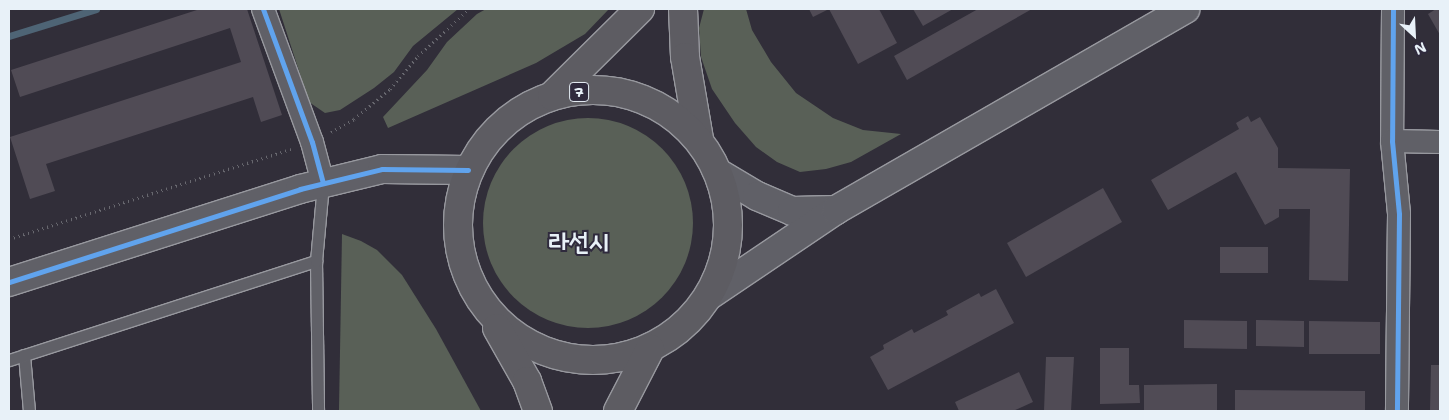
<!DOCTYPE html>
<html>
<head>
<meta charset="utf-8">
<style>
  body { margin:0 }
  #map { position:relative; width:1449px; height:420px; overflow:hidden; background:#312e39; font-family:"Shantell Sans","Poor Story",sans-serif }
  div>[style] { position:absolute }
  .green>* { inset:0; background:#596057 }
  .round { border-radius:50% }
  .stream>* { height:7px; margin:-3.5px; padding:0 3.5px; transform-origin:3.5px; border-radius:3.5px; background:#4e6475 }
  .building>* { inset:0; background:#504b55 }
  .path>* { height:3px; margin-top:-1.5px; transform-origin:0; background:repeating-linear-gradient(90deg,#68686f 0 1px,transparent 0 5px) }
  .roads { filter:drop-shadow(1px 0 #98999f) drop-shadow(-1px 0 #98999f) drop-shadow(0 1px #98999f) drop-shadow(0 -1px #98999f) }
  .lane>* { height:11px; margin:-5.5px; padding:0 5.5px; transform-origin:5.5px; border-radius:5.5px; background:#606067 }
  .street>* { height:22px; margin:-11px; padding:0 11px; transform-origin:11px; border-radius:11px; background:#606067 }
  .secondary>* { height:28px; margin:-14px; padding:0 14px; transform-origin:14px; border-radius:14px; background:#606067 }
  .highway>* { height:28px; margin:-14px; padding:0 14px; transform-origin:14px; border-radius:14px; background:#5d5c62 }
  .highway>.ring { margin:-14px; padding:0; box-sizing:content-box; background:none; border:28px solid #5d5c62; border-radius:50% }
  .cycleway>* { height:5px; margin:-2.5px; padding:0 2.5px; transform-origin:2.5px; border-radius:2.5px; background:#60a3ed }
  span { translate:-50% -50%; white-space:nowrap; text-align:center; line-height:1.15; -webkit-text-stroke:4px #2f2a3d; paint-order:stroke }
  .shield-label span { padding:1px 4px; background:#2f2a3d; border:1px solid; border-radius:4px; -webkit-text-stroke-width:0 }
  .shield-label { font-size:14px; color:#e8f1f8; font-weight:700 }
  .town-label { font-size:25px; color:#e8f1f8; font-weight:700 }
  .frame { position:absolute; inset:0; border:10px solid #e8f1f8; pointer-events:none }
  .north { position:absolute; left:1389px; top:10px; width:50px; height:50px; -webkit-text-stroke:4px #2f2a3d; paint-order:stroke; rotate:155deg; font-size:14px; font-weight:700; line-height:20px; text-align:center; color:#e8f1f8 }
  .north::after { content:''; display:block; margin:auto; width:18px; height:22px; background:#e8f1f8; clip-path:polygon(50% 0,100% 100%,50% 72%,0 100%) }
</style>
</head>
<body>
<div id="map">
  <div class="green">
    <div style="clip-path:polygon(279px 9px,458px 9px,413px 46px,394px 72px,374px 88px,340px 110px,325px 113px,309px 102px)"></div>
    <div style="clip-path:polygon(486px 9px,609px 9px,585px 34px,536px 63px,388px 128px,383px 117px,427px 70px,447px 42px,477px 14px)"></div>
    <div style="clip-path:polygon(704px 9px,746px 9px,752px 30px,771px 62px,796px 93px,833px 118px,863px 130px,901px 134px,851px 162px,826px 169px,800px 172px,777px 162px,756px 147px,735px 123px,712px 89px,701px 57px,699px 28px)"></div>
    <div class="round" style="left:483px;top:118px;width:210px;height:210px"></div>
    <div style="clip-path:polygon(342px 234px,361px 241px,377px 250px,402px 275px,436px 329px,481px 411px,339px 411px)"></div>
  </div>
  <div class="stream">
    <div style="left:9px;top:36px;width:91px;rotate:-17.2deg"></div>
  </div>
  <div class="building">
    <div style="clip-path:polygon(200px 9px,247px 9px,282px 115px,261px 122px,253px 97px,46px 164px,55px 191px,30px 199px,10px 137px,241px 62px,230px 28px,20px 97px,11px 70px)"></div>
    <div style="clip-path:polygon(809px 9px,829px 9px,813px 17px)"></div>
    <div style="clip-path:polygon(829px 9px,879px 9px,897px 43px,858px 64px)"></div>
    <div style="clip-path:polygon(913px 9px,953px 9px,923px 26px)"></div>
    <div style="clip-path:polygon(978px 9px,1032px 9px,907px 80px,894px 56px)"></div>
    <div style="clip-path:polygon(1436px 9px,1440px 9px,1440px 35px,1428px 14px)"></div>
    <div style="clip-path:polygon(1248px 116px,1251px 122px,1260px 117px,1278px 148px,1278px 168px,1350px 169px,1348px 281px,1309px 280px,1310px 209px,1279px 209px,1279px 217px,1265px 225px,1236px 172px,1168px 210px,1151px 180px,1239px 129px,1236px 123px)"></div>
    <div style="clip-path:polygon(1103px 188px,1122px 222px,1026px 277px,1007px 243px)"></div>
    <div style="clip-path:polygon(1220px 247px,1268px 247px,1268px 273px,1220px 273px)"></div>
    <div style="clip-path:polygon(996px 289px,1014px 323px,888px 390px,870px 357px,884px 349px,883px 345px,912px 329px,914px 333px,948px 315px,946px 311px,979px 293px,981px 297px)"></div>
    <div style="clip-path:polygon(1184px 320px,1247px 321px,1247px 349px,1184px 348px)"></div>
    <div style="clip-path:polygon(1256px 320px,1304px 321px,1304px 347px,1256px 346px)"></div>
    <div style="clip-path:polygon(1309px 321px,1380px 322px,1380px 354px,1309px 354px)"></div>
    <div style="clip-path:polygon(1100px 348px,1129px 348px,1129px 385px,1139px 385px,1140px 403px,1100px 404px)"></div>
    <div style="clip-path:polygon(1046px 357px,1074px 357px,1071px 411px,1044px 411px)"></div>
    <div style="clip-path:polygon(1431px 365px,1440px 365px,1440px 411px,1430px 411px)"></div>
    <div style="clip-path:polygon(1019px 372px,1033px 402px,1013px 411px,959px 411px,955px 402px)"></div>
    <div style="clip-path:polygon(1217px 384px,1217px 411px,1144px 411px,1144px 385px)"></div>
    <div style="clip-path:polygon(1235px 390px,1365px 391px,1365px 411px,1235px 411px)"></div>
  </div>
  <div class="path">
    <div style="left:331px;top:132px;width:26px;rotate:-29deg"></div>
    <div style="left:354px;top:119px;width:47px;rotate:-39.8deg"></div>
    <div style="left:390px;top:89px;width:43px;rotate:-49.7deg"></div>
    <div style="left:418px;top:56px;width:69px;rotate:-42.7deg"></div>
    <div style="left:9px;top:239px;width:296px;rotate:-17.7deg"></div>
  </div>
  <div class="roads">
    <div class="lane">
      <div style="left:316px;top:261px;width:150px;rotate:89.2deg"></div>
      <div style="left:24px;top:355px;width:56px;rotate:84.9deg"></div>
      <div style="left:9px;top:360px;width:323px;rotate:-17.9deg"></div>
      <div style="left:316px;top:261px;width:77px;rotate:-84.8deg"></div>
    </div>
    <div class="street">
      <div style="left:263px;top:9px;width:142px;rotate:69.8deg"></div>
      <div style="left:312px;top:142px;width:42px;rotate:75deg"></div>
      <div style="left:1393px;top:9px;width:132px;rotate:90.4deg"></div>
      <div style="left:1392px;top:141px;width:73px;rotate:84.5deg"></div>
      <div style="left:1399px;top:214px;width:197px;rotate:90.6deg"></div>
      <div style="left:1392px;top:141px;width:48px;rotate:1.2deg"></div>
    </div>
    <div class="secondary">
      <div style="left:720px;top:174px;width:43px;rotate:30.7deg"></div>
      <div style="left:757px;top:196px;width:38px;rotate:23deg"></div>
      <div style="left:792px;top:211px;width:44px;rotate:-1.3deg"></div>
      <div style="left:9px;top:282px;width:305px;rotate:-17.7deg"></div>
      <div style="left:300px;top:189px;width:84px;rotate:-13.7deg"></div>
      <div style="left:382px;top:169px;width:86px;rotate:0.7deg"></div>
      <div style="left:710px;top:295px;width:152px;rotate:-34deg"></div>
      <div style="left:836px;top:210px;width:403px;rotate:-29.9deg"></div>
    </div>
    <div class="highway">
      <div style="left:683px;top:9px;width:48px;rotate:87.6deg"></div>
      <div style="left:685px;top:57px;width:83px;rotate:80.3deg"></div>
      <div class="ring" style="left:458px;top:90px;width:242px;height:242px"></div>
      <div style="left:552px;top:96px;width:124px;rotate:-44.7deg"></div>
      <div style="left:497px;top:328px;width:61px;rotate:60.5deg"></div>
      <div style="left:527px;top:381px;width:32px;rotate:70deg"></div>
      <div style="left:618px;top:411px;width:70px;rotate:-62.7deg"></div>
    </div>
  </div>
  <div class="cycleway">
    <div style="left:263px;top:9px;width:142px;rotate:69.8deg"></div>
    <div style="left:312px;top:142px;width:42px;rotate:75deg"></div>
    <div style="left:1393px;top:9px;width:132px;rotate:90.4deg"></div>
    <div style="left:1392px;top:141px;width:73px;rotate:84.5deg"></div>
    <div style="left:1399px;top:214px;width:197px;rotate:90.6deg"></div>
    <div style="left:9px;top:282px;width:305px;rotate:-17.7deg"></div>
    <div style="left:300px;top:189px;width:84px;rotate:-13.7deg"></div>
    <div style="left:382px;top:169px;width:86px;rotate:0.7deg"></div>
  </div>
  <div class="shield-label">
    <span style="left:579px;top:92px">7</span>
  </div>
  <div class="town-label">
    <span style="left:579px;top:241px">라선시</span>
  </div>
  <div class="frame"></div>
  <div class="north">N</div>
</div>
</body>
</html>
